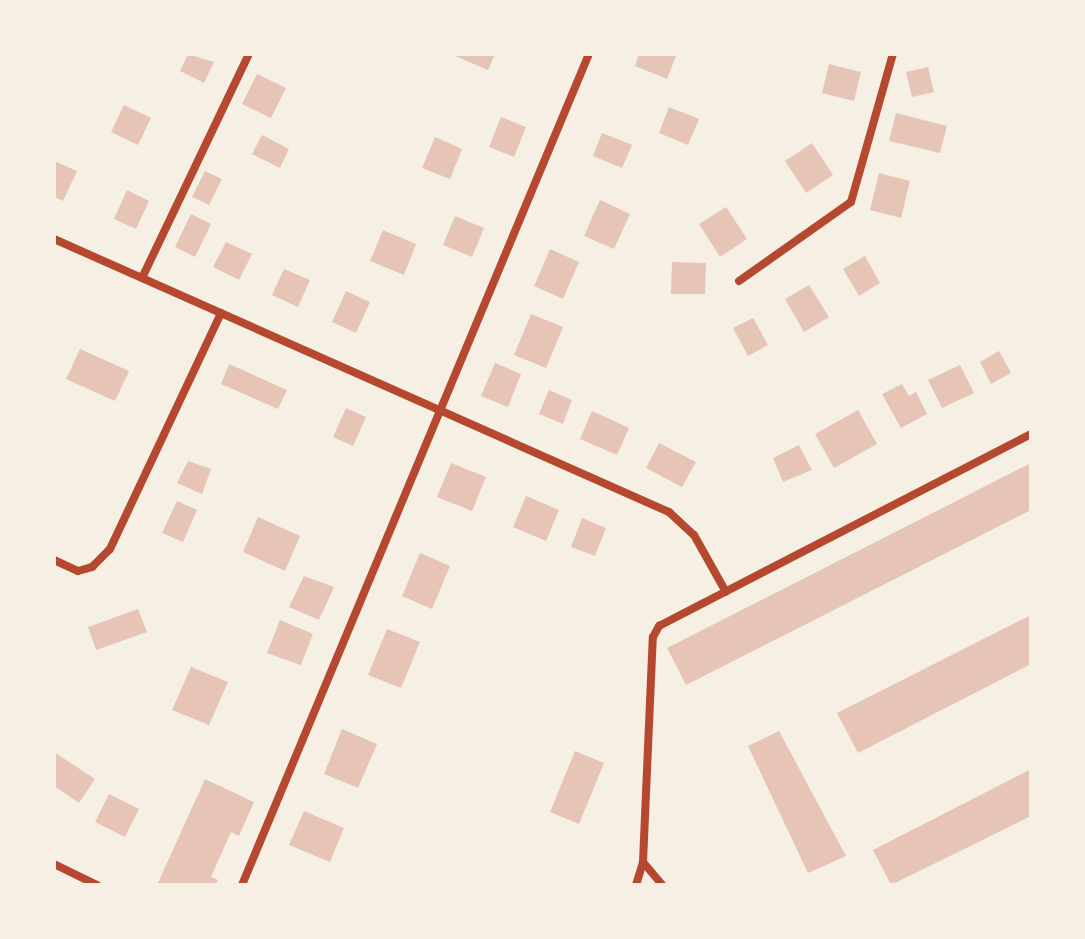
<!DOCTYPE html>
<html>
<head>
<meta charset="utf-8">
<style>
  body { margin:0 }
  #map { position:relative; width:1085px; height:939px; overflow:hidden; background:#f6efe4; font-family:Montserrat,sans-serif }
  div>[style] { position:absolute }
  .building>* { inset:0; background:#e6c5b7 }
  .minor>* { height:8px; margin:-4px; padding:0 4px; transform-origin:4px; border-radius:4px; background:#b5482f }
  span { translate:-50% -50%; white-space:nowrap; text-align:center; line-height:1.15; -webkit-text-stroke:6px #f6efe4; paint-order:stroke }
  .frame { position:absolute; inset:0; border:56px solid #f6efe4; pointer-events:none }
</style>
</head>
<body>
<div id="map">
  <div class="building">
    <div style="clip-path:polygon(188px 54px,214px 62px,204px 83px,180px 71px)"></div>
    <div style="clip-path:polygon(450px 54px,495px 54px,488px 70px)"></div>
    <div style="clip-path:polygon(639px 54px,676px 56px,667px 79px,635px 66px)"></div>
    <div style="clip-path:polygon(829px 64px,861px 72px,854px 101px,822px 93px)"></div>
    <div style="clip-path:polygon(928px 67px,934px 92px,912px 97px,906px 72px)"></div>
    <div style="clip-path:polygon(257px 74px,286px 88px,271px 118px,242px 104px)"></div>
    <div style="clip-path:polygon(124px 105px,151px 118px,138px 145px,111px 132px)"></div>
    <div style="clip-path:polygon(669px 107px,699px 119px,688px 145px,659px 133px)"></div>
    <div style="clip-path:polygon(896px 113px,947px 126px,940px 153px,889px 141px)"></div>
    <div style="clip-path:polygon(501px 117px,526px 127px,514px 157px,489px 147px)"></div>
    <div style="clip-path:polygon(602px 133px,632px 145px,622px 168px,593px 156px)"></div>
    <div style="clip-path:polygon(262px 135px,289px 149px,280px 168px,252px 154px)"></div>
    <div style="clip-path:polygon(435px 137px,462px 149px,450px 179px,422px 168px)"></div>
    <div style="clip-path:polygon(812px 143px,833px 175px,806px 193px,785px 161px)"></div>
    <div style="clip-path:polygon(54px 161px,77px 171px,63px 201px,54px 197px)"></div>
    <div style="clip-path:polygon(205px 171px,222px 179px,209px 205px,192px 197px)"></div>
    <div style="clip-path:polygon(879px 173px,910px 181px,901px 218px,870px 210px)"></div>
    <div style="clip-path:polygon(127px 190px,149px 201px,136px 229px,114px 219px)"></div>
    <div style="clip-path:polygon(600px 200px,630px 214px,614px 249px,584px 236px)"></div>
    <div style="clip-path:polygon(726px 207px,747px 239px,720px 257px,699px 224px)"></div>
    <div style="clip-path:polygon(191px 214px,211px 224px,195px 257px,175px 247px)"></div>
    <div style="clip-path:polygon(455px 216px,484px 228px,472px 257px,443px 245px)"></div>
    <div style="clip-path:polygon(383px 230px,416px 244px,404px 275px,370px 261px)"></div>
    <div style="clip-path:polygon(226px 242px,252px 254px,239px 280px,213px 267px)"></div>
    <div style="clip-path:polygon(550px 249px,579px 262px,563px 299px,534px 286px)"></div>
    <div style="clip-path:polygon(865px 256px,880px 283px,859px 296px,843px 269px)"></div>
    <div style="clip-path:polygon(672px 262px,706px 263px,705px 294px,671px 294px)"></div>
    <div style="clip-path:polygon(284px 269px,310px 280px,298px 307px,272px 295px)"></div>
    <div style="clip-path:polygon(809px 285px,829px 317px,804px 332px,785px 299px)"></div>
    <div style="clip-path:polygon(346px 291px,370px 302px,356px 333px,332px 322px)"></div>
    <div style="clip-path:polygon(531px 314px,563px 327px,546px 368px,514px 355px)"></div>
    <div style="clip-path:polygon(753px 318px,768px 345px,748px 356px,733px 328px)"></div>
    <div style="clip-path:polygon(80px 349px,129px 371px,115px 401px,66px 379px)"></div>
    <div style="clip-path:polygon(999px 351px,1011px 373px,991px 384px,980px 362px)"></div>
    <div style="clip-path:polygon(495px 363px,521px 374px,508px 407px,481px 396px)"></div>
    <div style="clip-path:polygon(229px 364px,287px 390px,278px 409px,221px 384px)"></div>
    <div style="clip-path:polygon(960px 365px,974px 393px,942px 408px,928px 380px)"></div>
    <div style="clip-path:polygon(902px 384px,909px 396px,916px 392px,927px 414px,901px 428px,882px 394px)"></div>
    <div style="clip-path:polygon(549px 390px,572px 400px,563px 424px,539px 414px)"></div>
    <div style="clip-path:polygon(346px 408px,366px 417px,353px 446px,333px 437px)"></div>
    <div style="clip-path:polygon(858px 410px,877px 444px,834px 468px,815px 434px)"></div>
    <div style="clip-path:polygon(592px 411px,629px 428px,617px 455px,580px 439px)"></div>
    <div style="clip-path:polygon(659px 443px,696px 462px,682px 487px,646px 468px)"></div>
    <div style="clip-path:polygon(799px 445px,812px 470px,783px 482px,773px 458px)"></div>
    <div style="clip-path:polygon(188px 461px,211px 469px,202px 494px,177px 483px)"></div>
    <div style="clip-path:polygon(451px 463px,486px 477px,472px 511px,437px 497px)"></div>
    <div style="clip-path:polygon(1031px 463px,1031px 510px,686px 685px,667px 648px)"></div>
    <div style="clip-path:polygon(526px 496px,559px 510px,546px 541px,513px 527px)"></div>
    <div style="clip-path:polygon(177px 501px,197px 510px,183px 542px,162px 533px)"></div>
    <div style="clip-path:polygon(258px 517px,300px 536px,285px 571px,243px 552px)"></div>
    <div style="clip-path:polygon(582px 518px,606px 528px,595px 556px,571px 547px)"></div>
    <div style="clip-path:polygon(420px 553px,450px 566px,432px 609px,402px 596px)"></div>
    <div style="clip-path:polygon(304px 576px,334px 587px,319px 620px,289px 607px)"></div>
    <div style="clip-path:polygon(138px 609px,147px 632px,96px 650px,88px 627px)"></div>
    <div style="clip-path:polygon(1031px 615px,1031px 664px,858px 753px,837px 713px)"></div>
    <div style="clip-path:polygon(280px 620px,313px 634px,301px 665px,267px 653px)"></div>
    <div style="clip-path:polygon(387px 629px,420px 642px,401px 688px,368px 675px)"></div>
    <div style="clip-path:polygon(191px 667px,228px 682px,209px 725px,172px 710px)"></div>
    <div style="clip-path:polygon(342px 729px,377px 744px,358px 788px,324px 774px)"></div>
    <div style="clip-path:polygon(779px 731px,846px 856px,808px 873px,748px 746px)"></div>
    <div style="clip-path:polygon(575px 751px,604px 763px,579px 824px,550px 812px)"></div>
    <div style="clip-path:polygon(54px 752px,95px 779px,79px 803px,54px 786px)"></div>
    <div style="clip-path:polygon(1031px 769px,1031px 816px,891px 885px,873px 850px)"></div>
    <div style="clip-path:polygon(205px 779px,254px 802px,239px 836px,231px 832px,211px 877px,218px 880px,215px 885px,157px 885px)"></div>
    <div style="clip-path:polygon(109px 794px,139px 809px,125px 837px,95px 822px)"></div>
    <div style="clip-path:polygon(304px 811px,344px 828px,330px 862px,289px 845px)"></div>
  </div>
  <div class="minor">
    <div style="left:54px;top:239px;width:673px;rotate:23.94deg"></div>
    <div style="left:669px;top:512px;width:34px;rotate:43deg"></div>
    <div style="left:694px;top:535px;width:65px;rotate:60.7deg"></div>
    <div style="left:142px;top:278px;width:248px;rotate:-64.5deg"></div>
    <div style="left:739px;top:281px;width:137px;rotate:-35.2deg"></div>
    <div style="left:851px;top:202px;width:154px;rotate:-74.2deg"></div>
    <div style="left:54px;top:560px;width:26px;rotate:25deg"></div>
    <div style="left:78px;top:571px;width:15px;rotate:-16deg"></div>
    <div style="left:92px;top:567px;width:25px;rotate:-45deg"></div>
    <div style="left:110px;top:549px;width:261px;rotate:-64.8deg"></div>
    <div style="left:643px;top:862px;width:30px;rotate:50deg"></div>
    <div style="left:54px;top:864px;width:48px;rotate:26deg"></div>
    <div style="left:242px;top:885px;width:901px;rotate:-67.34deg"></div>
    <div style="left:636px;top:885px;width:24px;rotate:-73deg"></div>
    <div style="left:643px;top:862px;width:225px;rotate:-87.5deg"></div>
    <div style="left:653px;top:637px;width:13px;rotate:-61deg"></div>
    <div style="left:659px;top:626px;width:419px;rotate:-27.3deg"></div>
  </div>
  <div class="frame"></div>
</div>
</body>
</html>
